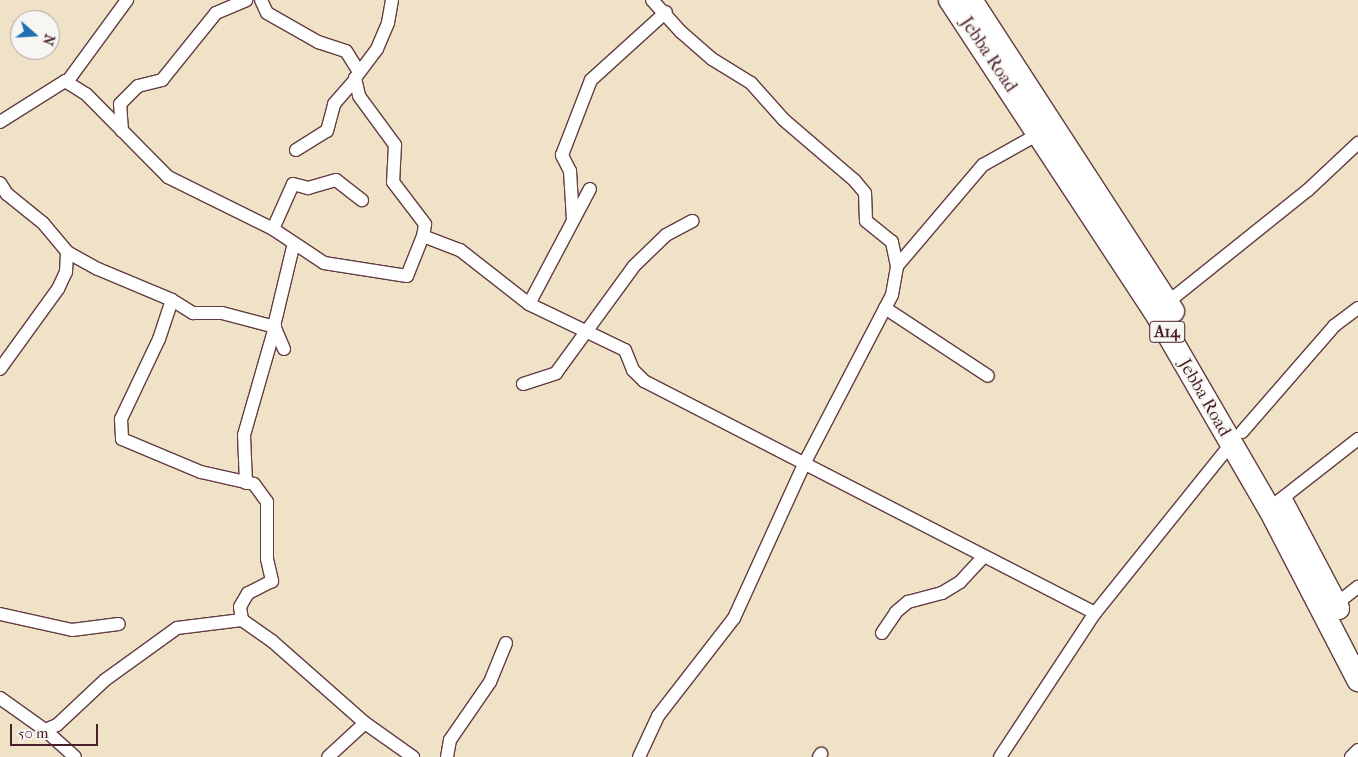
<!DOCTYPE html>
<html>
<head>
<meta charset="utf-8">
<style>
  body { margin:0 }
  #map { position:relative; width:1358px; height:757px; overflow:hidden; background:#efe2c6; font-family:"IM FELL French Canon",serif }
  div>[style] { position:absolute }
  .roads { filter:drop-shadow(1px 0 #633c42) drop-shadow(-1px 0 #633c42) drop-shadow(0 1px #633c42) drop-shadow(0 -1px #633c42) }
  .street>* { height:12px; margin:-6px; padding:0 6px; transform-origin:6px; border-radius:6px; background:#fff }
  .highway>* { height:22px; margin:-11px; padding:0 11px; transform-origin:11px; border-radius:11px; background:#fff }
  span { translate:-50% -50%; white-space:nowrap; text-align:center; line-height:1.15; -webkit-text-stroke:4px #f6f6f2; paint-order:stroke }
  .shield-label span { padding:1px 4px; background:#f6f6f2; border:1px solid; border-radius:4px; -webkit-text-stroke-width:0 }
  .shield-label { font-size:16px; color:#4a1f2b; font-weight:700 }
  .street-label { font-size:18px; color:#4a1f2b }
  .north { position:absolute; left:10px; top:10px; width:50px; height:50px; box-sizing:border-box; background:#f6f6f2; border:1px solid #b1a0a2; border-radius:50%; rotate:109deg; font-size:14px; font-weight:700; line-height:20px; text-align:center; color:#4a1f2b }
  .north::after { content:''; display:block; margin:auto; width:18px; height:22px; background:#1f6fb2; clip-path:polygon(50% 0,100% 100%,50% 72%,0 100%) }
  .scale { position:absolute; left:10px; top:724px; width:88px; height:22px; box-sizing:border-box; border:2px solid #4a1f2b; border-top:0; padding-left:6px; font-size:15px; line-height:18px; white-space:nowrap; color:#4a1f2b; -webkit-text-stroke:4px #f6f6f2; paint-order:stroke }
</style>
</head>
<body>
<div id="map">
  <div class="roads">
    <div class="street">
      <div style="left:261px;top:0;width:14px;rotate:65deg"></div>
      <div style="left:267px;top:13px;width:59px;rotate:29.6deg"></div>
      <div style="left:318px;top:42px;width:29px;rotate:18deg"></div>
      <div style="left:346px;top:51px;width:25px;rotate:58deg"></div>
      <div style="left:392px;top:0;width:23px;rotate:100deg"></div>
      <div style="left:388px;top:23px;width:28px;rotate:113deg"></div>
      <div style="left:377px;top:49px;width:36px;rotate:127deg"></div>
      <div style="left:355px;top:78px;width:18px;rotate:77deg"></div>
      <div style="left:359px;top:96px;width:61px;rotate:53.7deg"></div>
      <div style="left:395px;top:145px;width:37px;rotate:93deg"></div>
      <div style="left:393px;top:182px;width:53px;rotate:52.7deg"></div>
      <div style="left:425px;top:224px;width:12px;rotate:99deg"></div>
      <div style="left:67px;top:82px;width:102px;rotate:-53.8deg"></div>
      <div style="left:0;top:122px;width:77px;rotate:-32.2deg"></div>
      <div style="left:65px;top:81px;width:25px;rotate:32deg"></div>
      <div style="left:86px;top:94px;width:117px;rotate:45.3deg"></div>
      <div style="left:168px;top:177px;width:117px;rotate:26.3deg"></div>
      <div style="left:273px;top:229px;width:61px;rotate:33.7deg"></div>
      <div style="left:324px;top:263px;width:84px;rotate:8.9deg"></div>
      <div style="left:407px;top:276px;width:43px;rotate:-68.2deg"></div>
      <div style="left:423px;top:236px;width:40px;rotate:21deg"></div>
      <div style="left:460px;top:250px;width:88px;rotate:38deg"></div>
      <div style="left:529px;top:304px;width:106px;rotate:25.6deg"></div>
      <div style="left:625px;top:350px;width:22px;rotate:68deg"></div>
      <div style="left:633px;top:370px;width:16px;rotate:45deg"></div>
      <div style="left:644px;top:381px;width:507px;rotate:27.22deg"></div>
      <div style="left:122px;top:131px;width:27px;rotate:-94deg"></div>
      <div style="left:120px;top:104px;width:25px;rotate:-45deg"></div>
      <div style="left:138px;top:86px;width:25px;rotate:-14deg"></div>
      <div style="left:162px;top:80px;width:86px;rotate:-51.1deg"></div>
      <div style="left:216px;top:13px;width:33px;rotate:-23deg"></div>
      <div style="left:296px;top:150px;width:36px;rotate:-32deg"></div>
      <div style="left:327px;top:131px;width:28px;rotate:-75deg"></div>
      <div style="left:334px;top:104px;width:32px;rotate:-49deg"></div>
      <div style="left:0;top:183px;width:13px;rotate:58deg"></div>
      <div style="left:7px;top:194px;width:46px;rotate:38.9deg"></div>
      <div style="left:43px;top:223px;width:38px;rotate:50deg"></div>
      <div style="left:573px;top:220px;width:49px;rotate:-93.5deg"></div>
      <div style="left:570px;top:171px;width:18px;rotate:-117deg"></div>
      <div style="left:562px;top:155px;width:80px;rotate:-68.9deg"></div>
      <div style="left:591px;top:80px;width:101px;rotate:-42.2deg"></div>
      <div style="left:273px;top:229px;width:49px;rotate:-66deg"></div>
      <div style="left:293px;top:184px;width:16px;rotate:15deg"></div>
      <div style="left:308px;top:188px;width:29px;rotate:-16deg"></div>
      <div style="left:336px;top:180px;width:33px;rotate:38deg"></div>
      <div style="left:897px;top:266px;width:133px;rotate:-49.6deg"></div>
      <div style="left:983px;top:165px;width:65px;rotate:-29.3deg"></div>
      <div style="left:172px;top:300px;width:25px;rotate:32deg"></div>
      <div style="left:193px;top:313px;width:29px"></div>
      <div style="left:222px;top:313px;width:55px;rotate:14.8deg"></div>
      <div style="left:275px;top:327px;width:112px;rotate:106deg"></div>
      <div style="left:244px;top:435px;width:48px;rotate:87.6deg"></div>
      <div style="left:1168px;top:302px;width:179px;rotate:-38.7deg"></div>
      <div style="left:1308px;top:190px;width:69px;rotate:-43.2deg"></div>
      <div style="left:529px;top:304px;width:130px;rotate:-62.1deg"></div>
      <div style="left:885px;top:308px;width:123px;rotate:33.4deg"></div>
      <div style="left:284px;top:349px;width:25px;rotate:-113deg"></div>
      <div style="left:274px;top:326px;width:85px;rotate:-76.5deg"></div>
      <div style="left:0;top:369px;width:99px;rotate:-54.1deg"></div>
      <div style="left:58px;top:289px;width:19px;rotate:-65deg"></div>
      <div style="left:66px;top:272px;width:20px;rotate:-87deg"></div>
      <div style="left:67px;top:252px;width:35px;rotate:29deg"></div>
      <div style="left:98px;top:269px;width:80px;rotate:22.7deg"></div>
      <div style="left:172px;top:300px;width:41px;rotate:108.4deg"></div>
      <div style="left:159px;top:339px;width:89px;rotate:115.4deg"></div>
      <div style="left:121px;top:419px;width:20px;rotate:87deg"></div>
      <div style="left:122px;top:439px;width:86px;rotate:22.7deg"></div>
      <div style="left:201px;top:472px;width:54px;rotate:12.8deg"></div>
      <div style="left:254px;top:484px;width:22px;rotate:54deg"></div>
      <div style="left:267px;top:502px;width:57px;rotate:90deg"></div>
      <div style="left:267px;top:559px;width:23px;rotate:77deg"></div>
      <div style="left:272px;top:581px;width:27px;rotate:153deg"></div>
      <div style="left:248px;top:593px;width:16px;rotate:120deg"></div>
      <div style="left:240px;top:607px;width:13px;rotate:81deg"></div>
      <div style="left:523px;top:384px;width:35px;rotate:-18deg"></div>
      <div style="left:556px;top:373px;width:132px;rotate:-53.9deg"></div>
      <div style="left:634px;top:266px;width:45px;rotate:-44.1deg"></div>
      <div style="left:666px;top:235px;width:30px;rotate:-28deg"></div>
      <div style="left:1242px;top:432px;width:140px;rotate:-49deg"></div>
      <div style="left:1334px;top:326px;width:30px;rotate:-37deg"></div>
      <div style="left:1280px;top:500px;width:99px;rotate:-38deg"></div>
      <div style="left:1336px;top:604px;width:28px;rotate:-38deg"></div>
      <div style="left:0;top:614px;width:74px;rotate:12.5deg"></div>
      <div style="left:72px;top:630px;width:47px;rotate:-7.3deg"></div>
      <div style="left:882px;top:633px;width:25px;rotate:-56deg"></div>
      <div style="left:896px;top:612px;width:16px;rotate:-40deg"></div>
      <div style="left:908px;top:602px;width:35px;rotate:-15deg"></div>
      <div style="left:942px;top:593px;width:21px;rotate:-31deg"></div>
      <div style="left:960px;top:582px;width:35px;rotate:-47deg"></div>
      <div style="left:0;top:698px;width:55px;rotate:35.4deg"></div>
      <div style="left:45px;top:730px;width:40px;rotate:42deg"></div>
      <div style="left:365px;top:723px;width:59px;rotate:35.3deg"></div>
      <div style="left:45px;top:730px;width:13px;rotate:-23deg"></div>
      <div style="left:57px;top:725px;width:66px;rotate:-43.2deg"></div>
      <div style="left:105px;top:680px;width:89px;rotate:-35.8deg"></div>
      <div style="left:177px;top:628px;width:65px;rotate:-7deg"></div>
      <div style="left:242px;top:620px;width:37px;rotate:35deg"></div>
      <div style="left:272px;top:641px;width:124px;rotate:41.4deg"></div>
      <div style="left:365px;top:723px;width:50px;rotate:137.4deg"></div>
      <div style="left:447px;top:757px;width:17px;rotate:-80deg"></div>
      <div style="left:450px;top:740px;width:70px;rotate:-55.4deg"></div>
      <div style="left:490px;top:682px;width:42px;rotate:-67.7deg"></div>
      <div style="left:639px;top:757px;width:45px;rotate:-65.1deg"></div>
      <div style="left:658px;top:716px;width:124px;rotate:-52.2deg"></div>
      <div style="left:734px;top:618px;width:171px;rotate:-65.5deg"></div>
      <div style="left:805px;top:462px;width:188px;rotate:-62.5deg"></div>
      <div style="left:892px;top:295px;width:29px;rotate:-80deg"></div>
      <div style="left:897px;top:266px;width:25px;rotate:-102deg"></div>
      <div style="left:892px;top:242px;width:33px;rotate:-141deg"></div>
      <div style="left:866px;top:221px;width:28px;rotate:-92deg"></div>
      <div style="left:865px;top:193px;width:17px;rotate:-130deg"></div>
      <div style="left:854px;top:180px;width:92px;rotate:-139.4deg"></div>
      <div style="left:784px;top:120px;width:50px;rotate:-131.7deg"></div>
      <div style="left:751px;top:83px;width:46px;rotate:-148.4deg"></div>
      <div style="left:712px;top:59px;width:41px;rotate:-138.9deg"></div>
      <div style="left:681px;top:32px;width:43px;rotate:-132.2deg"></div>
      <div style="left:819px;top:757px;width:4px;rotate:-56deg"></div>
      <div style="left:1000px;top:757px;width:173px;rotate:-56.6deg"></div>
      <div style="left:1095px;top:613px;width:217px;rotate:-51.2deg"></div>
      <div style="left:1351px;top:757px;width:10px;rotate:-45deg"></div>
    </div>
    <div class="highway">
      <div style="left:950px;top:0;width:371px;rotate:56.7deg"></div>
      <div style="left:1154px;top:310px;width:229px;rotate:59.9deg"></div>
      <div style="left:1269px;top:508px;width:194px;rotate:62.6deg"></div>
      <div style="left:971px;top:0;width:371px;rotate:57deg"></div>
      <div style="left:1283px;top:504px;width:118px;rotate:62.1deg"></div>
    </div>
  </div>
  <div class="shield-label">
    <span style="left:1167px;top:332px">A14</span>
  </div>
  <div class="street-label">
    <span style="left:988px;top:55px;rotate:56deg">Jebba Road</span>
    <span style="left:1204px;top:398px;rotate:60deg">Jebba Road</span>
  </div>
  <div class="north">N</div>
  <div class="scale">50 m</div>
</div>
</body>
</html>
